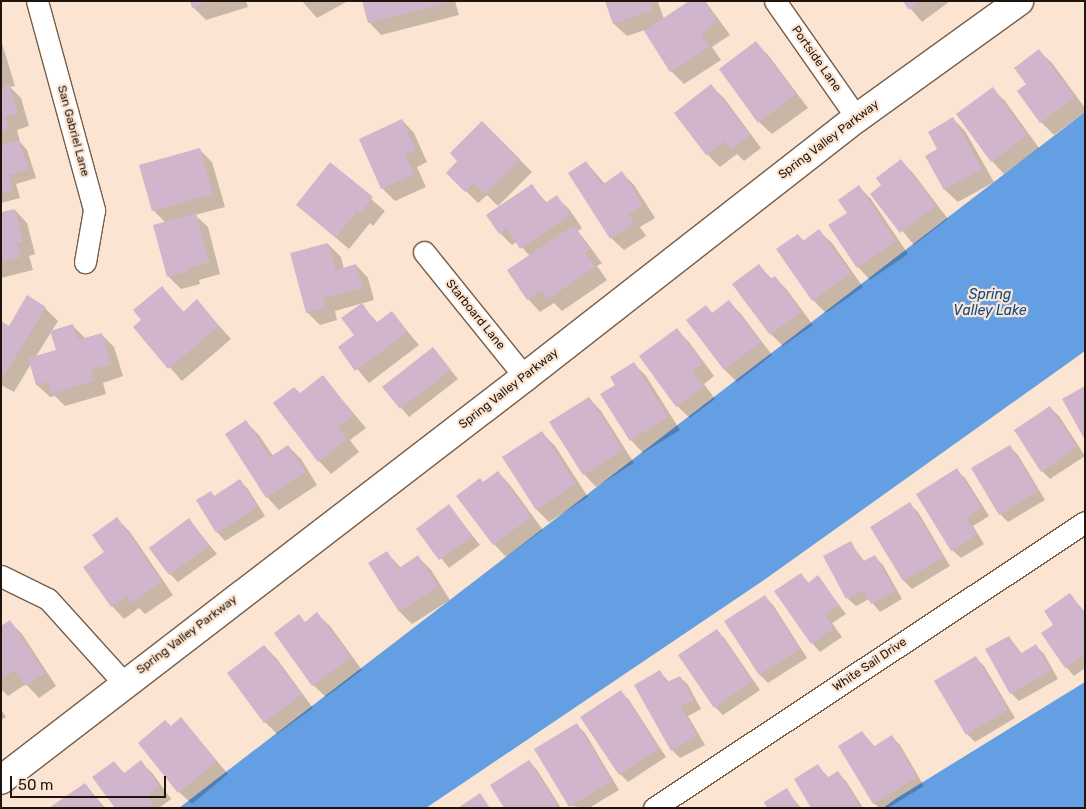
<!DOCTYPE html>
<html>
<head>
<meta charset="utf-8">
<style>
  body { margin:0 }
  #map { position:relative; width:1086px; height:809px; overflow:hidden; background:#fbe4d1; font-family:Rubik,sans-serif }
  div>[style] { position:absolute }
  .water>* { inset:0; background:#649fe4 }
  .shadow>* { inset:0; background:#0003 }
  .building>* { inset:0; background:#d1b5cd }
  .roads { filter:drop-shadow(1px 0 #765e49) drop-shadow(-1px 0 #765e49) drop-shadow(0 1px #765e49) drop-shadow(0 -1px #765e49) }
  .street>* { height:21px; margin:-10.5px; padding:0 10.5px; transform-origin:10.5px; border-radius:10.5px; background:#fff }
  .secondary>* { height:28px; margin:-14px; padding:0 14px; transform-origin:14px; border-radius:14px; background:#fff }
  span { translate:-50% -50%; white-space:nowrap; text-align:center; line-height:1.15; -webkit-text-stroke:4.5px #fbe4d1; paint-order:stroke }
  .street-label { font-size:12px; color:#1f150c }
  .water-label { font-size:14px; color:#0c4b89; font-style:italic }
  .frame { position:absolute; inset:0; border:2px solid #1f150c; pointer-events:none }
  .scale { position:absolute; left:10px; top:776px; width:156px; height:22px; box-sizing:border-box; border:2px solid #1f150c; border-top:0; padding-left:6px; font-size:15px; line-height:18px; white-space:nowrap; color:#1f150c; -webkit-text-stroke:4px #fbe4d1; paint-order:stroke }
</style>
</head>
<body>
<div id="map">
  <div class="water">
    <div style="clip-path:polygon(1085px 112px,1085px 351px,764px 580px,426px 808px,179px 808px)"></div>
    <div style="clip-path:polygon(1085px 682px,1085px 808px,883px 808px,897px 798px)"></div>
  </div>
  <div class="shadow">
    <div style="clip-path:polygon(191px 1px,246px 1px,248px 7px,206px 20px,193px 7px)"></div>
    <div style="clip-path:polygon(302px 1px,348px 1px,317px 18px)"></div>
    <div style="clip-path:polygon(364px 1px,455px 1px,459px 15px,381px 35px,369px 22px)"></div>
    <div style="clip-path:polygon(607px 1px,661px 1px,658px 2px,664px 19px,691px 1px,705px 1px,730px 35px,712px 47px,721px 60px,684px 84px,671px 71px,645px 30px,627px 36px,614px 24px)"></div>
    <div style="clip-path:polygon(904px 1px,950px 1px,922px 22px)"></div>
    <div style="clip-path:polygon(1px 40px,15px 86px,10px 87px,21px 98px,29px 126px,17px 130px,20px 142px,27px 150px,36px 178px,16px 184px,20px 198px,1px 203px)"></div>
    <div style="clip-path:polygon(756px 43px,768px 55px,808px 108px,772px 134px,759px 122px)"></div>
    <div style="clip-path:polygon(1039px 51px,1052px 63px,1085px 108px,1085px 112px,1054px 135px,1041px 122px,1018px 92px,1028px 84px)"></div>
    <div style="clip-path:polygon(711px 86px,724px 98px,761px 148px,744px 161px,737px 154px,720px 167px,707px 154px,676px 113px)"></div>
    <div style="clip-path:polygon(992px 89px,1005px 101px,1039px 148px,1004px 174px,992px 161px)"></div>
    <div style="clip-path:polygon(953px 119px,965px 131px,994px 182px,958px 202px,945px 190px,926px 156px,939px 149px)"></div>
    <div style="clip-path:polygon(402px 120px,414px 133px,427px 162px,417px 167px,426px 187px,395px 201px,382px 188px)"></div>
    <div style="clip-path:polygon(482px 122px,532px 172px,498px 206px,487px 195px,478px 203px,448px 173px,459px 161px)"></div>
    <div style="clip-path:polygon(200px 150px,212px 162px,225px 207px,195px 215px,208px 227px,220px 274px,199px 280px,200px 284px,181px 289px,168px 276px,166px 223px,153px 210px)"></div>
    <div style="clip-path:polygon(901px 161px,913px 173px,948px 219px,914px 245px,872px 194px,883px 186px)"></div>
    <div style="clip-path:polygon(586px 162px,605px 184px,622px 173px,634px 185px,655px 218px,640px 227px,646px 236px,624px 250px,611px 238px)"></div>
    <div style="clip-path:polygon(330px 164px,385px 211px,373px 226px,370px 223px,349px 249px,297px 205px)"></div>
    <div style="clip-path:polygon(532px 186px,547px 203px,556px 197px,569px 209px,582px 228px,578px 231px,602px 263px,597px 266px,607px 280px,562px 311px,554px 303px,540px 312px,528px 299px,530px 256px,517px 242px,512px 245px,500px 233px)"></div>
    <div style="clip-path:polygon(859px 187px,871px 199px,908px 254px,870px 280px,858px 267px,848px 213px)"></div>
    <div style="clip-path:polygon(15px 210px,27px 223px,35px 254px,29px 256px,33px 270px,1px 278px,1px 214px)"></div>
    <div style="clip-path:polygon(819px 231px,832px 243px,863px 287px,826px 313px,813px 300px,778px 249px,798px 235px,804px 241px)"></div>
    <div style="clip-path:polygon(328px 244px,341px 257px,344px 269px,356px 265px,368px 278px,374px 300px,335px 311px,337px 320px,320px 325px,307px 312px)"></div>
    <div style="clip-path:polygon(759px 266px,772px 279px,775px 277px,787px 290px,813px 325px,783px 346px,771px 334px)"></div>
    <div style="clip-path:polygon(161px 288px,184px 312px,197px 301px,231px 339px,182px 381px,134px 327px,143px 320px)"></div>
    <div style="clip-path:polygon(729px 302px,741px 314px,772px 355px,737px 382px,725px 370px,687px 320px,706px 307px,713px 314px)"></div>
    <div style="clip-path:polygon(361px 305px,378px 323px,392px 313px,419px 345px,369px 383px,339px 347px,355px 335px)"></div>
    <div style="clip-path:polygon(45px 308px,58px 321px,35px 358px,58px 351px,73px 326px,85px 338px,101px 334px,114px 347px,123px 376px,103px 383px,106px 394px,65px 406px,55px 396px,50px 397px,37px 385px,31px 364px,14px 392px,1px 385px,1px 323px,9px 327px)"></div>
    <div style="clip-path:polygon(677px 330px,689px 342px,714px 376px,704px 384px,715px 399px,690px 418px,677px 406px)"></div>
    <div style="clip-path:polygon(433px 349px,458px 379px,409px 417px,384px 387px)"></div>
    <div style="clip-path:polygon(634px 364px,646px 376px,680px 430px,643px 453px,631px 440px,616px 386px)"></div>
    <div style="clip-path:polygon(323px 377px,366px 428px,350px 440px,359px 452px,331px 474px,319px 461px,300px 394px)"></div>
    <div style="clip-path:polygon(589px 398px,601px 411px,634px 463px,596px 487px,584px 474px,551px 422px)"></div>
    <div style="clip-path:polygon(1050px 408px,1059px 416px,1085px 456px,1050px 479px,1042px 471px)"></div>
    <div style="clip-path:polygon(246px 422px,259px 435px,273px 456px,288px 446px,301px 459px,317px 485px,279px 510px,267px 497px)"></div>
    <div style="clip-path:polygon(542px 433px,555px 446px,588px 497px,549px 522px,537px 510px,504px 458px)"></div>
    <div style="clip-path:polygon(1009px 446px,1018px 455px,1045px 500px,1008px 522px,1000px 514px)"></div>
    <div style="clip-path:polygon(956px 470px,965px 478px,989px 516px,973px 526px,984px 544px,961px 558px,952px 550px,918px 494px)"></div>
    <div style="clip-path:polygon(498px 472px,510px 485px,543px 530px,506px 557px,494px 544px,483px 483px)"></div>
    <div style="clip-path:polygon(240px 481px,248px 489px,265px 516px,225px 541px,217px 532px,211px 492px,215px 497px)"></div>
    <div style="clip-path:polygon(909px 504px,918px 512px,950px 566px,912px 589px,904px 581px,872px 527px)"></div>
    <div style="clip-path:polygon(449px 506px,480px 545px,449px 568px,418px 529px)"></div>
    <div style="clip-path:polygon(117px 519px,130px 532px,173px 595px,145px 614px,139px 608px,124px 619px,112px 606px,106px 552px)"></div>
    <div style="clip-path:polygon(189px 520px,217px 554px,178px 582px,170px 574px)"></div>
    <div style="clip-path:polygon(850px 543px,865px 562px,874px 556px,883px 565px,902px 599px,880px 612px,869px 599px,856px 606px,847px 598px)"></div>
    <div style="clip-path:polygon(387px 553px,401px 568px,418px 557px,431px 570px,450px 600px,412px 624px,400px 612px)"></div>
    <div style="clip-path:polygon(800px 574px,809px 583px,818px 577px,846px 614px,832px 623px,842px 637px,820px 652px,812px 643px,776px 591px)"></div>
    <div style="clip-path:polygon(1070px 595px,1085px 612px,1085px 668px,1074px 676px,1066px 667px,1055px 625px)"></div>
    <div style="clip-path:polygon(765px 597px,773px 605px,807px 658px,768px 683px,760px 675px,726px 622px)"></div>
    <div style="clip-path:polygon(317px 614px,330px 626px,362px 670px,326px 697px,313px 685px)"></div>
    <div style="clip-path:polygon(10px 622px,22px 634px,56px 686px,39px 698px,26px 684px,8px 696px,1px 689px,1px 627px)"></div>
    <div style="clip-path:polygon(717px 631px,725px 639px,760px 690px,723px 715px,715px 707px)"></div>
    <div style="clip-path:polygon(1009px 637px,1022px 654px,1036px 646px,1044px 654px,1058px 679px,1019px 701px,1011px 693px)"></div>
    <div style="clip-path:polygon(264px 646px,277px 659px,313px 708px,277px 734px,265px 722px)"></div>
    <div style="clip-path:polygon(976px 658px,984px 666px,1015px 718px,975px 742px,967px 734px)"></div>
    <div style="clip-path:polygon(660px 672px,670px 683px,680px 677px,688px 685px,701px 709px,688px 716px,705px 745px,680px 758px,672px 750px)"></div>
    <div style="clip-path:polygon(621px 692px,629px 700px,666px 757px,628px 782px,620px 774px)"></div>
    <div style="clip-path:polygon(1px 710px,6px 717px,1px 720px)"></div>
    <div style="clip-path:polygon(181px 719px,228px 774px,192px 804px,179px 792px)"></div>
    <div style="clip-path:polygon(577px 725px,585px 733px,619px 790px,589px 808px,570px 806px)"></div>
    <div style="clip-path:polygon(862px 732px,875px 747px,892px 737px,900px 745px,924px 786px,888px 808px,879px 808px,874px 803px)"></div>
    <div style="clip-path:polygon(529px 761px,537px 770px,561px 808px,506px 808px)"></div>
    <div style="clip-path:polygon(114px 762px,125px 774px,141px 762px,153px 774px,171px 799px,159px 808px,116px 808px)"></div>
    <div style="clip-path:polygon(818px 766px,829px 778px,838px 773px,846px 781px,863px 808px,813px 808px)"></div>
    <div style="clip-path:polygon(85px 784px,105px 808px,51px 808px)"></div>
    <div style="clip-path:polygon(786px 790px,801px 808px,768px 808px)"></div>
  </div>
  <div class="building">
    <div style="clip-path:polygon(190px 1px,212px 1px,212px 2px,192px 8px)"></div>
    <div style="clip-path:polygon(362px 1px,446px 1px,447px 3px,368px 23px)"></div>
    <div style="clip-path:polygon(605px 1px,650px 1px,653px 10px,613px 24px)"></div>
    <div style="clip-path:polygon(689px 1px,704px 1px,718px 22px,701px 34px,709px 47px,670px 72px,644px 31px)"></div>
    <div style="clip-path:polygon(903px 1px,921px 1px,909px 10px)"></div>
    <div style="clip-path:polygon(756px 41px,796px 94px,758px 123px,719px 69px)"></div>
    <div style="clip-path:polygon(1039px 49px,1075px 97px,1040px 123px,1017px 91px,1026px 84px,1014px 68px)"></div>
    <div style="clip-path:polygon(9px 84px,18px 113px,5px 117px,9px 130px,1px 132px,1px 87px)"></div>
    <div style="clip-path:polygon(711px 84px,750px 135px,731px 150px,725px 141px,706px 155px,674px 113px)"></div>
    <div style="clip-path:polygon(993px 87px,1027px 135px,991px 162px,956px 114px)"></div>
    <div style="clip-path:polygon(953px 117px,982px 169px,944px 190px,925px 156px,937px 149px,928px 132px)"></div>
    <div style="clip-path:polygon(402px 119px,416px 150px,405px 155px,414px 174px,381px 189px,359px 139px)"></div>
    <div style="clip-path:polygon(482px 121px,520px 159px,485px 194px,474px 183px,465px 192px,446px 173px,457px 161px,450px 153px)"></div>
    <div style="clip-path:polygon(19px 140px,28px 169px,8px 176px,13px 190px,1px 193px,1px 145px)"></div>
    <div style="clip-path:polygon(200px 148px,213px 194px,152px 211px,139px 165px)"></div>
    <div style="clip-path:polygon(901px 159px,936px 206px,900px 233px,870px 194px,881px 185px,876px 178px)"></div>
    <div style="clip-path:polygon(586px 161px,602px 185px,622px 171px,643px 205px,629px 214px,634px 223px,610px 239px,568px 173px)"></div>
    <div style="clip-path:polygon(330px 162px,373px 197px,360px 214px,357px 211px,336px 238px,296px 205px)"></div>
    <div style="clip-path:polygon(532px 184px,545px 203px,557px 195px,570px 215px,520px 249px,507px 228px,499px 234px,486px 215px)"></div>
    <div style="clip-path:polygon(859px 185px,896px 241px,857px 268px,828px 225px,847px 213px,838px 200px)"></div>
    <div style="clip-path:polygon(15px 209px,23px 242px,17px 243px,21px 257px,1px 262px,1px 212px)"></div>
    <div style="clip-path:polygon(196px 213px,209px 262px,187px 268px,188px 271px,167px 277px,153px 225px)"></div>
    <div style="clip-path:polygon(574px 225px,590px 250px,585px 253px,595px 267px,548px 299px,542px 290px,527px 300px,507px 270px)"></div>
    <div style="clip-path:polygon(819px 229px,851px 273px,812px 301px,776px 249px,798px 234px,803px 241px)"></div>
    <div style="clip-path:polygon(328px 243px,336px 270px,356px 264px,363px 288px,323px 298px,326px 307px,306px 313px,290px 253px)"></div>
    <div style="clip-path:polygon(759px 264px,770px 279px,775px 276px,801px 312px,770px 335px,732px 284px)"></div>
    <div style="clip-path:polygon(162px 286px,183px 312px,197px 299px,219px 326px,168px 369px,133px 327px,141px 320px,133px 310px)"></div>
    <div style="clip-path:polygon(27px 295px,46px 307px,1px 381px,1px 321px,9px 326px)"></div>
    <div style="clip-path:polygon(729px 300px,761px 342px,724px 370px,686px 320px,706px 305px,712px 313px)"></div>
    <div style="clip-path:polygon(362px 303px,376px 323px,392px 311px,408px 332px,355px 371px,338px 347px,354px 335px,341px 318px)"></div>
    <div style="clip-path:polygon(73px 324px,78px 340px,102px 333px,111px 364px,91px 370px,94px 381px,51px 394px,48px 382px,36px 385px,28px 358px,56px 350px,50px 331px)"></div>
    <div style="clip-path:polygon(677px 328px,703px 363px,692px 371px,704px 386px,676px 407px,639px 356px)"></div>
    <div style="clip-path:polygon(433px 347px,451px 370px,400px 409px,382px 387px)"></div>
    <div style="clip-path:polygon(634px 362px,668px 417px,630px 441px,600px 394px,615px 385px,610px 377px)"></div>
    <div style="clip-path:polygon(323px 375px,354px 415px,338px 427px,347px 439px,318px 462px,273px 403px,294px 387px,300px 393px)"></div>
    <div style="clip-path:polygon(1085px 386px,1085px 440px,1062px 399px)"></div>
    <div style="clip-path:polygon(589px 397px,623px 450px,583px 475px,549px 422px)"></div>
    <div style="clip-path:polygon(1050px 406px,1077px 447px,1041px 472px,1014px 430px)"></div>
    <div style="clip-path:polygon(246px 420px,270px 457px,288px 445px,306px 472px,266px 498px,225px 434px)"></div>
    <div style="clip-path:polygon(542px 431px,576px 484px,536px 510px,502px 457px)"></div>
    <div style="clip-path:polygon(1010px 445px,1038px 491px,999px 515px,971px 468px)"></div>
    <div style="clip-path:polygon(957px 468px,982px 508px,966px 518px,977px 535px,951px 551px,916px 494px)"></div>
    <div style="clip-path:polygon(498px 471px,531px 517px,493px 545px,456px 496px,480px 478px,483px 482px)"></div>
    <div style="clip-path:polygon(240px 479px,258px 507px,216px 533px,196px 500px,211px 491px,214px 496px)"></div>
    <div style="clip-path:polygon(910px 502px,943px 557px,903px 581px,870px 527px)"></div>
    <div style="clip-path:polygon(449px 504px,472px 536px,439px 560px,416px 529px)"></div>
    <div style="clip-path:polygon(117px 517px,162px 582px,132px 603px,127px 596px,111px 607px,83px 567px,104px 552px,92px 535px)"></div>
    <div style="clip-path:polygon(189px 518px,209px 546px,169px 575px,149px 548px)"></div>
    <div style="clip-path:polygon(851px 541px,862px 562px,875px 555px,895px 591px,871px 604px,863px 590px,846px 599px,823px 556px)"></div>
    <div style="clip-path:polygon(387px 551px,398px 569px,418px 555px,438px 587px,399px 612px,368px 563px)"></div>
    <div style="clip-path:polygon(801px 573px,808px 583px,818px 575px,839px 605px,825px 615px,834px 628px,811px 644px,774px 591px)"></div>
    <div style="clip-path:polygon(1070px 593px,1085px 614px,1085px 654px,1065px 668px,1041px 633px,1053px 625px,1044px 611px)"></div>
    <div style="clip-path:polygon(765px 595px,800px 649px,759px 675px,724px 621px)"></div>
    <div style="clip-path:polygon(317px 612px,351px 657px,312px 686px,274px 633px,299px 614px,305px 622px)"></div>
    <div style="clip-path:polygon(10px 620px,45px 673px,25px 686px,15px 670px,1px 680px,1px 626px)"></div>
    <div style="clip-path:polygon(717px 629px,752px 681px,714px 708px,678px 655px)"></div>
    <div style="clip-path:polygon(1009px 636px,1020px 654px,1036px 644px,1051px 671px,1010px 694px,985px 649px)"></div>
    <div style="clip-path:polygon(264px 645px,302px 694px,264px 723px,227px 673px)"></div>
    <div style="clip-path:polygon(976px 656px,1008px 710px,966px 735px,934px 681px)"></div>
    <div style="clip-path:polygon(660px 670px,667px 682px,680px 676px,694px 700px,681px 707px,697px 736px,671px 751px,634px 685px)"></div>
    <div style="clip-path:polygon(621px 690px,659px 748px,619px 775px,580px 717px)"></div>
    <div style="clip-path:polygon(181px 717px,217px 761px,178px 793px,138px 743px,165px 720px,171px 726px)"></div>
    <div style="clip-path:polygon(577px 723px,612px 781px,569px 807px,534px 749px)"></div>
    <div style="clip-path:polygon(862px 731px,873px 747px,892px 735px,917px 777px,873px 804px,838px 746px)"></div>
    <div style="clip-path:polygon(141px 760px,159px 786px,148px 795px,154px 803px,148px 808px,115px 808px,92px 777px,114px 761px,123px 774px)"></div>
    <div style="clip-path:polygon(529px 760px,559px 808px,504px 808px,490px 785px)"></div>
    <div style="clip-path:polygon(818px 764px,827px 778px,838px 771px,861px 808px,811px 808px,794px 779px)"></div>
    <div style="clip-path:polygon(85px 783px,103px 808px,49px 808px)"></div>
    <div style="clip-path:polygon(787px 788px,799px 808px,767px 808px,764px 802px)"></div>
    <div style="clip-path:polygon(480px 793px,490px 808px,458px 808px)"></div>
  </div>
  <div class="roads">
    <div class="street">
      <div style="left:37px;top:1px;width:217px;rotate:74.7deg"></div>
      <div style="left:94px;top:210px;width:53px;rotate:99.8deg"></div>
      <div style="left:775px;top:1px;width:143px;rotate:55deg"></div>
      <div style="left:424px;top:252px;width:161px;rotate:51.1deg"></div>
      <div style="left:1px;top:576px;width:52px;rotate:26.1deg"></div>
      <div style="left:48px;top:599px;width:113px;rotate:47.9deg"></div>
      <div style="left:654px;top:808px;width:517px;rotate:-33.57deg"></div>
    </div>
    <div class="secondary">
      <div style="left:1px;top:780px;width:661px;rotate:-37.56deg"></div>
      <div style="left:525px;top:377px;width:421px;rotate:-38deg"></div>
      <div style="left:857px;top:118px;width:200px;rotate:-35.8deg"></div>
    </div>
  </div>
  <div class="street-label">
    <span style="left:816px;top:59px;rotate:55deg">Portside Lane</span>
    <span style="left:73px;top:131px;rotate:75deg">San Gabriel Lane</span>
    <span style="left:829px;top:140px;rotate:-37deg">Spring Valley Parkway</span>
    <span style="left:475px;top:315px;rotate:51deg">Starboard Lane</span>
    <span style="left:509px;top:389px;rotate:-38deg">Spring Valley Parkway</span>
    <span style="left:187px;top:635px;rotate:-37deg">Spring Valley Parkway</span>
    <span style="left:870px;top:665px;rotate:-34deg">White Sail Drive</span>
  </div>
  <div class="water-label">
    <span style="left:990px;top:303px">Spring<br>Valley Lake</span>
  </div>
  <div class="frame"></div>
  <div class="scale">50 m</div>
</div>
</body>
</html>
